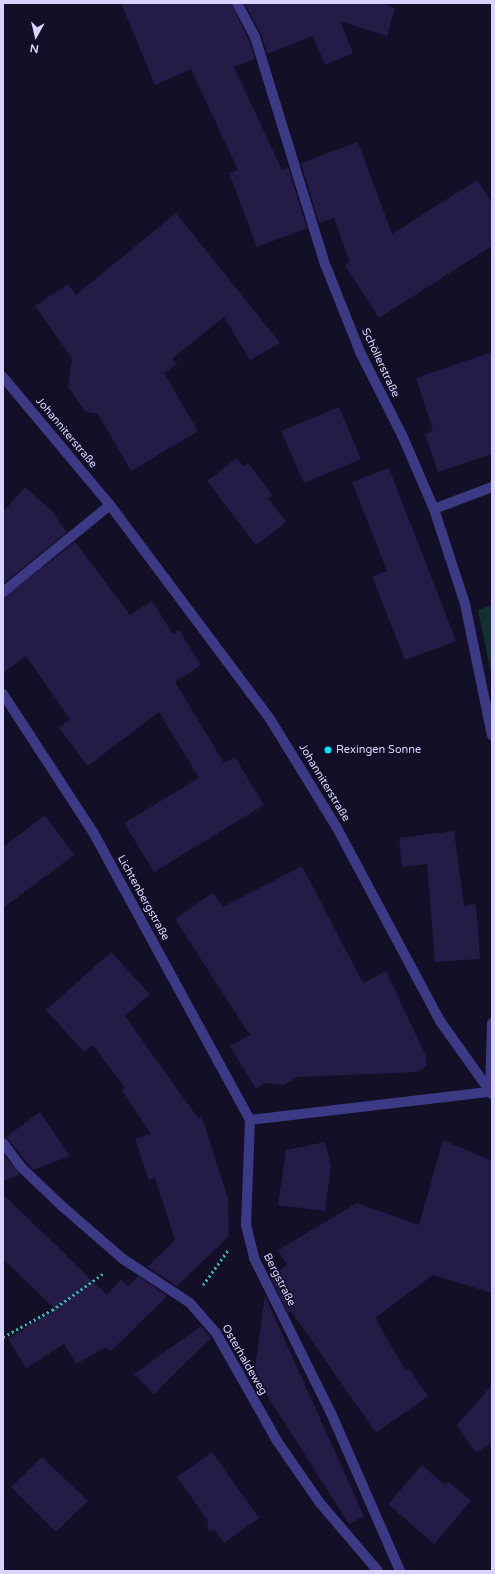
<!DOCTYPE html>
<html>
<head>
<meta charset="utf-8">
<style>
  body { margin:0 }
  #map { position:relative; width:495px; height:1574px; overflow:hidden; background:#130f26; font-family:"Varela Round",sans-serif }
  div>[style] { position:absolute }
  .green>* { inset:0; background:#12302f }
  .building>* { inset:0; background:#241b47 }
  .path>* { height:2.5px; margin-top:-1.25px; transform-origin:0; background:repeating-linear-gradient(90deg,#2fb8b0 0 2px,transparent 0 5px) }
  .minor>* { height:10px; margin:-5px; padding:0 5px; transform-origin:5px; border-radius:5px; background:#3d3a85 }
  .tertiary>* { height:10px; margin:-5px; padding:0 5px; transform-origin:5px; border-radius:5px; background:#3d3a85 }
  .dots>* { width:11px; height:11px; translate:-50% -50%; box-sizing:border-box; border:2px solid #130f26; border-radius:50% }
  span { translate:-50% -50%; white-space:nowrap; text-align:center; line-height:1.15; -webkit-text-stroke:3px #130f26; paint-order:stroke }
  .street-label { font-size:11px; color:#d9d4ff }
  .poi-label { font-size:11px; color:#d9d4ff }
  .left { translate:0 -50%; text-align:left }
  .frame { position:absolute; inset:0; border:4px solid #d9d4ff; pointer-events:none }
  .north { position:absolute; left:16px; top:16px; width:40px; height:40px; -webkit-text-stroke:3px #130f26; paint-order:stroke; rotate:188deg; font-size:11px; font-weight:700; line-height:16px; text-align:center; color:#d9d4ff }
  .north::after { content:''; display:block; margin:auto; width:14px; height:18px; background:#d9d4ff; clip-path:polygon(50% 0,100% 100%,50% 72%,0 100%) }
</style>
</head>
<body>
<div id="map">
  <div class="green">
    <div style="clip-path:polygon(492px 605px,492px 678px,478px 610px)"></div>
  </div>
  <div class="building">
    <div style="clip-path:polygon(121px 3px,231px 3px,249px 40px,255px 59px,234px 67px,282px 170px,288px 167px,307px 228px,257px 247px,229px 173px,238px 170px,191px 69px,155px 85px)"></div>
    <div style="clip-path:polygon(244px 3px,379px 3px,395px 8px,387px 36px,340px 21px,353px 53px,325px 65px,313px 36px,267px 54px,261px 34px)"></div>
    <div style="clip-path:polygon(358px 142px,392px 234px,477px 180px,492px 203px,492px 246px,379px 318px,345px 266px,350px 262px,334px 218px,319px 223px,301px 163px)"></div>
    <div style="clip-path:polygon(176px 213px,280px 343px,250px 360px,224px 317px,172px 359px,177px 364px,164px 373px,198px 431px,131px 471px,98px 414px,86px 412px,68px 387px,72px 358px,35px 306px,68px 284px,76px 295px)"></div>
    <div style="clip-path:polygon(492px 352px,492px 454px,438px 472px,425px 434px,433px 431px,416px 378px)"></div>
    <div style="clip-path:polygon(339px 407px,361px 459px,304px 483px,281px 431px)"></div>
    <div style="clip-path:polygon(237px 458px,243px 466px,248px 463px,273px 496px,268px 498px,286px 522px,256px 545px,207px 481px)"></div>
    <div style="clip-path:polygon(389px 468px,456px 641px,405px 660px,372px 577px,387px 571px,352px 482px)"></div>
    <div style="clip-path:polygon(25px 487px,51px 510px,67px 532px,3px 584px,3px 512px)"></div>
    <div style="clip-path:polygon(75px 542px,130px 615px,152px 601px,173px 634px,179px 630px,201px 665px,175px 682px,224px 763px,235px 757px,264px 805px,154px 872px,124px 823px,199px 778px,159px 712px,88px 766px,59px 728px,70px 719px,26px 656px,3px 673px,3px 598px)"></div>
    <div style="clip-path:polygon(45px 815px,74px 855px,3px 908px,3px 847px)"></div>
    <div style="clip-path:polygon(454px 831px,464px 906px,476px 904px,480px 959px,435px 962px,427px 864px,402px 867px,399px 838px)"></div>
    <div style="clip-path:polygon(302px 866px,363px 983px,386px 971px,426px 1056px,427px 1066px,418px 1072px,298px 1077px,284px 1085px,265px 1083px,256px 1089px,230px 1046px,250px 1035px,175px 919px,213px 893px,223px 907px)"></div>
    <div style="clip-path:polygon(111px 952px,150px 994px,125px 1016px,198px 1118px,202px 1117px,228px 1199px,229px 1236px,177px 1286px,147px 1267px,175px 1240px,155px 1178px,149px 1180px,135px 1139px,151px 1134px,122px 1090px,125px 1088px,93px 1045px,84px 1052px,46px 1010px)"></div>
    <div style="clip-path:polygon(40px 1112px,70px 1156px,33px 1170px,6px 1137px)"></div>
    <div style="clip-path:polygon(443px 1140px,492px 1161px,492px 1293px,433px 1275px,375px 1318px,406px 1371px,409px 1369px,428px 1396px,376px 1433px,291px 1311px,288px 1313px,270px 1276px,287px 1265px,278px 1250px,357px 1203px,419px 1225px)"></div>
    <div style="clip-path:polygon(325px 1142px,331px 1166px,325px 1211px,278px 1205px,286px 1150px)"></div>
    <div style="clip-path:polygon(3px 1154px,20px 1175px,3px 1181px)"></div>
    <div style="clip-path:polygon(3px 1194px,107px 1295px,121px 1279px,128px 1286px,138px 1276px,167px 1296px,111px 1351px,106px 1347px,76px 1364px,64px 1344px,26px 1368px,8px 1339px,55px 1309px,3px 1259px)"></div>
    <div style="clip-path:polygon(265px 1296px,364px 1516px,349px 1524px,254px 1375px)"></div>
    <div style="clip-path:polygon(201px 1326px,211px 1338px,154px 1394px,134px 1374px)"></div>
    <div style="clip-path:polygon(492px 1385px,492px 1442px,476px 1453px,457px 1425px)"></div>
    <div style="clip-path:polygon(212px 1452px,259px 1518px,224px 1543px,216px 1531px,207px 1530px,208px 1521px,177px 1477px)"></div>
    <div style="clip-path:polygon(42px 1457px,88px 1501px,56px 1532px,11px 1487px)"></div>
    <div style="clip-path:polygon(422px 1465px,445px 1485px,448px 1481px,471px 1501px,434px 1544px,388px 1504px)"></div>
  </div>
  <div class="path">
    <div style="left:203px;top:1285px;width:43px;rotate:-54.5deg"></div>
    <div style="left:3px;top:1337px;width:56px;rotate:-28.9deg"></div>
    <div style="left:52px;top:1310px;width:64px;rotate:-35.4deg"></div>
  </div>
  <div class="minor">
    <div style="left:237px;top:3px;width:38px;rotate:62deg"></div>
    <div style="left:255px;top:37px;width:238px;rotate:72.9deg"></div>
    <div style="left:325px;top:264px;width:95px;rotate:68.3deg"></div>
    <div style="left:360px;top:352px;width:93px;rotate:63.2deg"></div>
    <div style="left:402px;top:435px;width:81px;rotate:66.6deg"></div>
    <div style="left:434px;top:509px;width:100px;rotate:71.9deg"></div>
    <div style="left:465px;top:604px;width:134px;rotate:78.4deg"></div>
    <div style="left:434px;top:509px;width:62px;rotate:-20.8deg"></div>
    <div style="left:3px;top:592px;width:138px;rotate:-39.1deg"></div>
    <div style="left:3px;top:694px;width:165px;rotate:56.9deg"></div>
    <div style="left:93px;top:832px;width:328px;rotate:61.4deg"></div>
    <div style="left:250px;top:1120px;width:105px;rotate:92.2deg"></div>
    <div style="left:246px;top:1225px;width:34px;rotate:76deg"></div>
    <div style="left:254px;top:1258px;width:173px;rotate:63.6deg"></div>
    <div style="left:331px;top:1413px;width:172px;rotate:66.4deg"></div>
    <div style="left:250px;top:1120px;width:242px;rotate:-6.7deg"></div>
    <div style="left:490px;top:1092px;width:69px;rotate:-88.3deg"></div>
    <div style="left:3px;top:1143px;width:31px;rotate:53deg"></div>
    <div style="left:22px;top:1168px;width:57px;rotate:43.6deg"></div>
    <div style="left:63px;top:1207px;width:79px;rotate:40.9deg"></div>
    <div style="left:123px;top:1259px;width:80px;rotate:33.3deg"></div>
    <div style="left:190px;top:1303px;width:40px;rotate:49deg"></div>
    <div style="left:216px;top:1333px;width:124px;rotate:60.5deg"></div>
    <div style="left:277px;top:1441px;width:75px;rotate:55.3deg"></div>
    <div style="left:320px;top:1503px;width:89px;rotate:49.5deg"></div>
  </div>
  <div class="tertiary">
    <div style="left:3px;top:377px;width:167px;rotate:50.1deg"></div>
    <div style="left:110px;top:505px;width:267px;rotate:53.2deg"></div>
    <div style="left:270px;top:719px;width:128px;rotate:58.4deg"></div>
    <div style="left:337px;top:828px;width:219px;rotate:61.9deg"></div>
    <div style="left:440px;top:1021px;width:90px;rotate:54.5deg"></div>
  </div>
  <div class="dots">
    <div style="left:328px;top:750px;background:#00e5ff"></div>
  </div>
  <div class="street-label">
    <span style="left:380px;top:363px;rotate:65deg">Schöllerstraße</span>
    <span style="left:66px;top:433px;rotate:50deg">Johanniterstraße</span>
    <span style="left:324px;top:783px;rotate:59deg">Johanniterstraße</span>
    <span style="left:143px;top:898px;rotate:61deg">Lichtenbergstraße</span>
    <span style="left:279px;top:1280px;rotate:63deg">Bergstraße</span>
    <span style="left:244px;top:1360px;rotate:60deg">Osterhaldeweg</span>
  </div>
  <div class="poi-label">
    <span class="left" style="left:336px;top:750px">Rexingen Sonne</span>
  </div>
  <div class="frame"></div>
  <div class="north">N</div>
</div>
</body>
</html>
